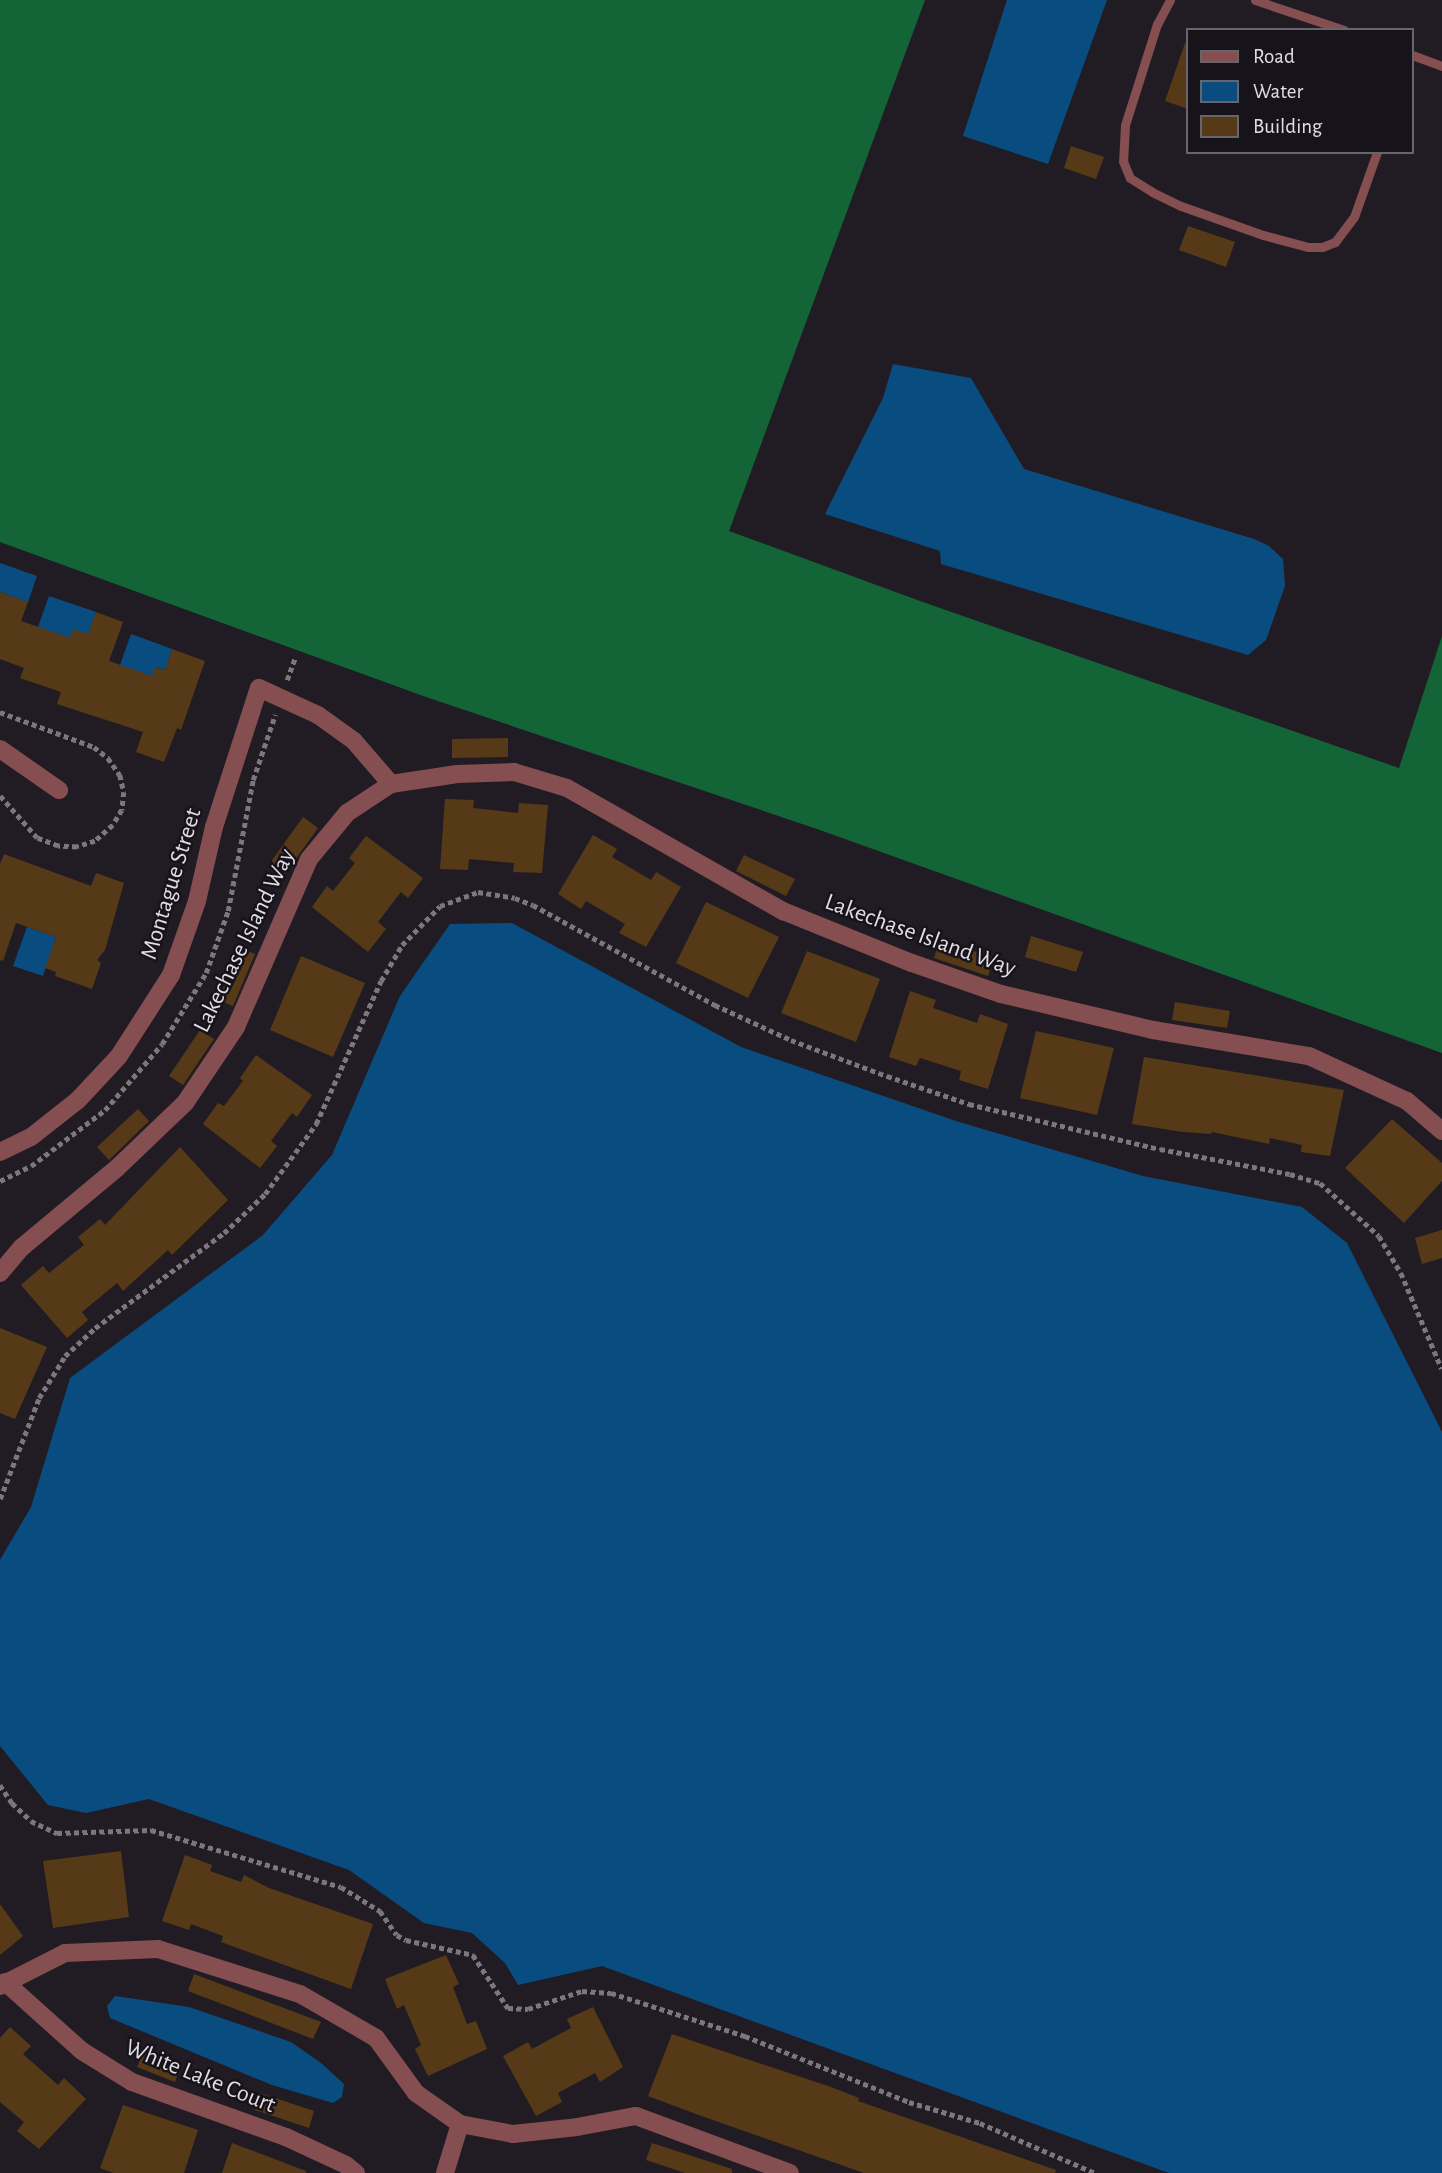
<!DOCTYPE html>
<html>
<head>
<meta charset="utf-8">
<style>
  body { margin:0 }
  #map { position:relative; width:1442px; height:2173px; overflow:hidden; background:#211c24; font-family:"Alegreya Sans",sans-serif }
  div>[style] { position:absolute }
  .forest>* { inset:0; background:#136436 }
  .water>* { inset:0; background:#094d80 }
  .building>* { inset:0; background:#563a17 }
  .path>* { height:4.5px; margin-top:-2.25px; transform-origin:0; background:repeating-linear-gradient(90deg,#7c777e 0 5px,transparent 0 8.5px) }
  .service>* { height:9px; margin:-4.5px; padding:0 4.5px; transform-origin:4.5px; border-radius:4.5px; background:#854e50 }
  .minor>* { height:18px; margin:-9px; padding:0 9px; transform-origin:9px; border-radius:9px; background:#854e50 }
  .tertiary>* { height:18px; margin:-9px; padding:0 9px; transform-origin:9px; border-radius:9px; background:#854e50 }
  span { translate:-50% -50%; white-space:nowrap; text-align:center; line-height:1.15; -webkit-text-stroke:5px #17131b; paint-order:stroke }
  .street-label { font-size:24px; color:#e1dde3 }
  .legend { position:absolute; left:1186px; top:28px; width:228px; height:126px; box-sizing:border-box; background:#17131b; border:2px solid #68646b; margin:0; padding:9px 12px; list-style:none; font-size:21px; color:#e1dde3 }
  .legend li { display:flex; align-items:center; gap:14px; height:35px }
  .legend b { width:35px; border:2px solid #68646b }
</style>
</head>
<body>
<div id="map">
  <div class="forest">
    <div style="clip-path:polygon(0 0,925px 0,729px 531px,920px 601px,1399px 768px,1442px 636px,1442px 1053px,817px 829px,426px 697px,0 542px)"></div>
  </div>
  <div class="water">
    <div style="clip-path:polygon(1007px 0,1107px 0,1048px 164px,963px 136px)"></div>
    <div style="clip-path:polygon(893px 364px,971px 378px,1024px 469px,1254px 539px,1269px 546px,1283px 559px,1285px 586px,1266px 640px,1248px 655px,941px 564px,940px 551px,825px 514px,883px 398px)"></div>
    <div style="clip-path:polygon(0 563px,37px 576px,28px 602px,0 592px)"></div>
    <div style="clip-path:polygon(49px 596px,96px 612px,88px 634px,70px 638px,38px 627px)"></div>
    <div style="clip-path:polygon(131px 634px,172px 649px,165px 670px,156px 667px,152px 676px,120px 665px)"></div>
    <div style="clip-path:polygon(512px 923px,741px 1047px,959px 1122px,1143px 1176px,1302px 1207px,1347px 1243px,1442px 1432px,1442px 2173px,1169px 2173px,602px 1966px,518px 1985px,505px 1963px,472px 1933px,424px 1923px,349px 1870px,149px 1799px,86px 1813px,48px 1805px,0 1746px,0 1560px,31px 1507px,70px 1378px,263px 1235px,332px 1155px,400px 996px,450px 924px)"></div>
    <div style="clip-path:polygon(27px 927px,56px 937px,43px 976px,13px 966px)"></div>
    <div style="clip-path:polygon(115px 1996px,189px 2007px,291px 2042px,321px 2063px,344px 2084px,342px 2097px,333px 2103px,272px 2085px,110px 2018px,107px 2006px)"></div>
  </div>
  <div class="building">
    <div style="clip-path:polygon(1185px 43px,1188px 44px,1188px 109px,1165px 101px)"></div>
    <div style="clip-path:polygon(1071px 146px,1104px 157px,1096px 179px,1064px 168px)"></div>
    <div style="clip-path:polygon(1188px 226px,1235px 242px,1226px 267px,1179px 250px)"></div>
    <div style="clip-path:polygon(0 592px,28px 602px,21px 621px,70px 638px,73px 629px,88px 634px,96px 612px,123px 622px,109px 661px,152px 676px,155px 667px,165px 670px,172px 649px,205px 661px,181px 730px,177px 728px,164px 762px,136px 752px,143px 732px,57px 704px,61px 692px,20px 678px,24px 668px,0 659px)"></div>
    <div style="clip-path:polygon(508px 738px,508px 757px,452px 758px,452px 739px)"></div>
    <div style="clip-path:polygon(445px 799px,474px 800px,473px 808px,518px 813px,519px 803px,548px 805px,542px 873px,513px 872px,514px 863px,469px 859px,468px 870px,440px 869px)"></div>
    <div style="clip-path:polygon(303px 817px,318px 828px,285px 874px,270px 863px)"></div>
    <div style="clip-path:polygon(593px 835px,617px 849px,612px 857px,651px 880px,656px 872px,681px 887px,646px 947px,619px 933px,625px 924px,586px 901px,581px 909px,558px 894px)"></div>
    <div style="clip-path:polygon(366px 836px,423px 878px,408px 898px,401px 892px,378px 922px,386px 929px,368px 952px,312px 907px,327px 886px,333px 891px,355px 863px,349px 858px)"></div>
    <div style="clip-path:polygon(4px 854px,91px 886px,96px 873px,124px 883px,105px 950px,97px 960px,101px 963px,92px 989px,55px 976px,56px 972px,45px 968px,56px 937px,16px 923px,3px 961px,0 960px,0 864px)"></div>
    <div style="clip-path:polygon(744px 855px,795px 879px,786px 896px,736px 871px)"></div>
    <div style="clip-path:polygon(706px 902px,779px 937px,748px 998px,676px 963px)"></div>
    <div style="clip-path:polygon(1031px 936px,1083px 952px,1076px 972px,1025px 957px)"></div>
    <div style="clip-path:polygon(940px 940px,994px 958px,988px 976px,934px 958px)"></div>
    <div style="clip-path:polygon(240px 948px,255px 954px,233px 1006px,218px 1000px)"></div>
    <div style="clip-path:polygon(807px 951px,880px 979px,856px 1042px,781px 1013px)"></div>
    <div style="clip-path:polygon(301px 956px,365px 983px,333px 1057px,270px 1030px)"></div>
    <div style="clip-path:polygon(910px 991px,936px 1000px,933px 1008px,977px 1023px,980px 1014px,1008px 1024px,988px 1089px,959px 1080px,961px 1071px,920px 1058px,916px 1066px,889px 1057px)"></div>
    <div style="clip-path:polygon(1175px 1002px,1230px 1011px,1227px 1028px,1172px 1020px)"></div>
    <div style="clip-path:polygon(200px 1030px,214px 1039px,183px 1085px,169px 1076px)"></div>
    <div style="clip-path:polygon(1036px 1031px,1114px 1048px,1097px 1115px,1020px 1098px)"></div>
    <div style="clip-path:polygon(256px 1055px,312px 1095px,297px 1117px,292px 1113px,271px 1141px,277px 1146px,260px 1168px,203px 1124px,218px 1103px,224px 1106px,243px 1081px,240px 1078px)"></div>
    <div style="clip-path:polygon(1144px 1057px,1344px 1090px,1330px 1156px,1301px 1152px,1302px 1145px,1270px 1138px,1269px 1144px,1212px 1132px,1211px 1134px,1183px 1132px,1132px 1124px)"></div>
    <div style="clip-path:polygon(138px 1109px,149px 1121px,109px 1160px,97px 1147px)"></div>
    <div style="clip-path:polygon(1392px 1119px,1442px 1163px,1442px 1181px,1404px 1223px,1345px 1168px)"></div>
    <div style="clip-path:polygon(180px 1147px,228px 1200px,172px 1255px,168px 1250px,123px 1291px,117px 1283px,82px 1312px,88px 1320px,67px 1338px,21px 1285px,43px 1266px,49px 1273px,84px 1245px,78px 1237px,100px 1219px,105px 1225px)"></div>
    <div style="clip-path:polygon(1442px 1230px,1442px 1258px,1422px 1264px,1415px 1238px)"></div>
    <div style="clip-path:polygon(0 1328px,47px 1347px,15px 1419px,0 1413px)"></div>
    <div style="clip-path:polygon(121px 1851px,129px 1917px,53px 1928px,43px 1861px)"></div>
    <div style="clip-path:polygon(185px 1855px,212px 1865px,210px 1871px,241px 1882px,244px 1875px,269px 1888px,373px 1924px,351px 1989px,221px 1942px,223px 1936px,191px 1924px,189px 1930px,162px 1921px)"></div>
    <div style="clip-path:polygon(0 1904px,23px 1936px,0 1955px)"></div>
    <div style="clip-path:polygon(446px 1955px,459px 1984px,453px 1987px,467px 2024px,476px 2021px,487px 2049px,428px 2076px,415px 2049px,421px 2045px,404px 2005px,397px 2009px,385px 1979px)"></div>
    <div style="clip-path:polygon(194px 1974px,321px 2022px,313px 2039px,188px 1991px)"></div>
    <div style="clip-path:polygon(593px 2007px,623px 2067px,600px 2082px,595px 2073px,558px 2093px,562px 2102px,536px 2116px,503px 2056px,528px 2042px,532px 2049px,571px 2028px,567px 2019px)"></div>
    <div style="clip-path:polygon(10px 2027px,31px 2046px,23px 2054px,58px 2085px,64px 2078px,86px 2099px,39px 2149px,17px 2131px,24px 2122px,0 2102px,0 2038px)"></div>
    <div style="clip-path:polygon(672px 2034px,831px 2087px,859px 2098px,858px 2101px,1056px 2170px,1055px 2173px,864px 2173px,696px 2114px,648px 2096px)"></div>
    <div style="clip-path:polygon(144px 2050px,181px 2065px,175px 2082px,137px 2067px)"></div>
    <div style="clip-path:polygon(260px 2093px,314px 2111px,309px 2128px,255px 2110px)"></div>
    <div style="clip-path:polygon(123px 2105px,198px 2130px,184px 2173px,113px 2173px,100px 2168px)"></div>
    <div style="clip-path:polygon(232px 2143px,306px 2171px,306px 2173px,222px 2173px)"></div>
    <div style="clip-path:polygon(652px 2143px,732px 2169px,732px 2173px,685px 2173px,646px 2160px)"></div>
  </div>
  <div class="path">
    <div style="left:287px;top:680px;width:23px;rotate:-70deg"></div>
    <div style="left:0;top:712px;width:100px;rotate:20.4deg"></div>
    <div style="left:94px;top:747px;width:18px;rotate:38deg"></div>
    <div style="left:108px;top:758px;width:21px;rotate:55deg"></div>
    <div style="left:120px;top:775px;width:17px;rotate:77deg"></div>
    <div style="left:124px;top:792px;width:18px;rotate:96deg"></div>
    <div style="left:122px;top:810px;width:17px;rotate:121deg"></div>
    <div style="left:113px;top:825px;width:24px;rotate:138deg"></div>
    <div style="left:95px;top:841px;width:19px;rotate:162deg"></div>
    <div style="left:77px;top:847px;width:19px;rotate:-177deg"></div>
    <div style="left:58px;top:846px;width:22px;rotate:-159deg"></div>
    <div style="left:37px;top:838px;width:56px;rotate:-131.4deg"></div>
    <div style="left:0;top:1181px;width:34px;rotate:-26deg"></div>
    <div style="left:31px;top:1166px;width:93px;rotate:-37.1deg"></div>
    <div style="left:105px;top:1110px;width:87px;rotate:-49.2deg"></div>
    <div style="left:162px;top:1044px;width:84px;rotate:-58.2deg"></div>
    <div style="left:206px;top:973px;width:66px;rotate:-70.5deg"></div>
    <div style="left:228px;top:911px;width:133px;rotate:-79.2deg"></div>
    <div style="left:253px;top:780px;width:69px;rotate:-71.3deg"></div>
    <div style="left:0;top:1499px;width:108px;rotate:-68.9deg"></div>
    <div style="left:39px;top:1398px;width:49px;rotate:-58.2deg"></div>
    <div style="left:65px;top:1356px;width:41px;rotate:-43deg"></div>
    <div style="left:95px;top:1328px;width:160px;rotate:-36.4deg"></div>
    <div style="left:224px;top:1233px;width:57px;rotate:-43.6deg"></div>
    <div style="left:265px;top:1194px;width:87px;rotate:-53.9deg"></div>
    <div style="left:316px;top:1124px;width:157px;rotate:-65.6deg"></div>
    <div style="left:381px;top:981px;width:42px;rotate:-59.7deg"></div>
    <div style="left:402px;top:945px;width:54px;rotate:-45.7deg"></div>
    <div style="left:440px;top:906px;width:40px;rotate:-20.2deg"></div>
    <div style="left:478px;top:892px;width:37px;rotate:9deg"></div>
    <div style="left:515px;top:898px;width:19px;rotate:21deg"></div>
    <div style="left:533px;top:905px;width:208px;rotate:28.8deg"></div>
    <div style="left:715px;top:1005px;width:84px;rotate:24.7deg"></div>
    <div style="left:791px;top:1040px;width:103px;rotate:20.6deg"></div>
    <div style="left:887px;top:1076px;width:87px;rotate:18.9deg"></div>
    <div style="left:969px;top:1104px;width:196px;rotate:13.3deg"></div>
    <div style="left:1160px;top:1149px;width:132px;rotate:10.9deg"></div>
    <div style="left:1290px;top:1174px;width:31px;rotate:17deg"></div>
    <div style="left:1320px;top:1183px;width:79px;rotate:41.9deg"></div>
    <div style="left:1379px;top:1236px;width:43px;rotate:59.3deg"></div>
    <div style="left:1401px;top:1273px;width:104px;rotate:66.9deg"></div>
    <div style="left:0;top:1785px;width:22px;rotate:56deg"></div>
    <div style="left:12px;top:1803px;width:26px;rotate:43deg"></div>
    <div style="left:31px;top:1821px;width:29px;rotate:25deg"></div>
    <div style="left:57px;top:1833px;width:94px;rotate:-1.8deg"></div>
    <div style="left:151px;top:1830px;width:198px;rotate:16.7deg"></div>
    <div style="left:341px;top:1887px;width:46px;rotate:31.6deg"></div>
    <div style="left:380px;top:1911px;width:29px;rotate:55deg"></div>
    <div style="left:397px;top:1935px;width:10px;rotate:29deg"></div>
    <div style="left:406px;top:1940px;width:69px;rotate:12.6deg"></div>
    <div style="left:473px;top:1955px;width:64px;rotate:56.6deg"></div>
    <div style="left:508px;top:2008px;width:20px;rotate:3deg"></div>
    <div style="left:528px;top:2009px;width:57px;rotate:-18.4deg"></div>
    <div style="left:582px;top:1991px;width:29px;rotate:4deg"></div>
    <div style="left:611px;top:1993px;width:141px;rotate:17.8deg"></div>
    <div style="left:745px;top:2036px;width:177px;rotate:21.9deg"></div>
    <div style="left:909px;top:2102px;width:74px;rotate:16.5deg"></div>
    <div style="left:980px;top:2123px;width:125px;rotate:23.5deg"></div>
  </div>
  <div class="service">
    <div style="left:1170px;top:0;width:27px;rotate:118deg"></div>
    <div style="left:1157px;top:24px;width:106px;rotate:107.6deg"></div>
    <div style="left:1125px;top:125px;width:36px;rotate:93deg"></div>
    <div style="left:1123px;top:161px;width:18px;rotate:68deg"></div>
    <div style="left:1130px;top:178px;width:26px;rotate:32deg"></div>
    <div style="left:1152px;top:192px;width:32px;rotate:26deg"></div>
    <div style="left:1181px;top:206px;width:87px;rotate:19.5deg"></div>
    <div style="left:1263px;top:235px;width:47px;rotate:14.9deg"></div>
    <div style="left:1308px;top:247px;width:14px"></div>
    <div style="left:1322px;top:247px;width:14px;rotate:-21deg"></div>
    <div style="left:1335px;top:242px;width:31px;rotate:-53deg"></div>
    <div style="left:1354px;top:217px;width:69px;rotate:-70.5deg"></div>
    <div style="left:1255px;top:0;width:94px;rotate:18.6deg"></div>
    <div style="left:1412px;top:55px;width:32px;rotate:20deg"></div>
  </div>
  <div class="minor">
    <div style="left:259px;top:688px;width:65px;rotate:24.6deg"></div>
    <div style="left:318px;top:715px;width:44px;rotate:35.8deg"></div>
    <div style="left:354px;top:741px;width:57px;rotate:49.3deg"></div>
    <div style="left:0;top:749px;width:72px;rotate:34.8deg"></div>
    <div style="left:0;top:1273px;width:33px;rotate:-50deg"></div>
    <div style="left:21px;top:1248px;width:125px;rotate:-39.8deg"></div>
    <div style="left:117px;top:1168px;width:94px;rotate:-43.7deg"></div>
    <div style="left:185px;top:1103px;width:92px;rotate:-56.1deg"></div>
    <div style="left:236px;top:1027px;width:183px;rotate:-66.5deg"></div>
    <div style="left:309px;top:859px;width:60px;rotate:-50.4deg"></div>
    <div style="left:347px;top:813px;width:53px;rotate:-33.4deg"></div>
    <div style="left:391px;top:784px;width:67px;rotate:-8.6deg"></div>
    <div style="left:457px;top:774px;width:57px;rotate:-2deg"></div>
    <div style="left:514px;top:772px;width:55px;rotate:16.8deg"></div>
    <div style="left:567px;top:788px;width:249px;rotate:29.7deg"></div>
    <div style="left:783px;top:911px;width:139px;rotate:22deg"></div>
    <div style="left:912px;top:963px;width:94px;rotate:19.2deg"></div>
    <div style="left:1001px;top:994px;width:156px;rotate:13.3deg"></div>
    <div style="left:1153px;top:1030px;width:158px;rotate:9.5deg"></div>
    <div style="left:1309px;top:1056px;width:108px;rotate:24.7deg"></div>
    <div style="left:1407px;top:1101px;width:46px;rotate:40.6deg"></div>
    <div style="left:5px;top:1982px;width:103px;rotate:41.9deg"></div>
    <div style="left:82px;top:2051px;width:59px;rotate:31.8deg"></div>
    <div style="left:132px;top:2082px;width:164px;rotate:19.7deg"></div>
    <div style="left:286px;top:2137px;width:66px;rotate:25deg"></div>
    <div style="left:346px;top:2165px;width:13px;rotate:39deg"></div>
    <div style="left:0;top:1986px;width:73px;rotate:-26.9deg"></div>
    <div style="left:65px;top:1953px;width:93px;rotate:-2.5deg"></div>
    <div style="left:158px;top:1949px;width:149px;rotate:17.6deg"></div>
    <div style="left:300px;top:1994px;width:88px;rotate:30.1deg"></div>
    <div style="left:376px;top:2038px;width:68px;rotate:54deg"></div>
    <div style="left:416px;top:2093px;width:54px;rotate:35.2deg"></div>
    <div style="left:460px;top:2124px;width:54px;rotate:10.7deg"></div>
    <div style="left:513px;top:2134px;width:64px;rotate:-6.2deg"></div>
    <div style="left:577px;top:2127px;width:60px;rotate:-10.6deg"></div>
    <div style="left:636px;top:2116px;width:164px;rotate:20.3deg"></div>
    <div style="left:445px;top:2173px;width:51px;rotate:-73deg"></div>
  </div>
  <div class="tertiary">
    <div style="left:0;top:1152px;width:34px;rotate:-26deg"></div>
    <div style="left:31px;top:1137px;width:60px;rotate:-38.2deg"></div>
    <div style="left:78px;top:1100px;width:60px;rotate:-47deg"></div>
    <div style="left:119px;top:1056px;width:96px;rotate:-57.3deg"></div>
    <div style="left:171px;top:975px;width:78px;rotate:-70.6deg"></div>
    <div style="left:197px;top:901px;width:76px;rotate:-77.1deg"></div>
    <div style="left:214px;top:827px;width:146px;rotate:-72.1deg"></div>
  </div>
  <div class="street-label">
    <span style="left:172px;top:884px;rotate:-73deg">Montague Street</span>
    <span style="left:920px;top:936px;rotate:20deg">Lakechase Island Way</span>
    <span style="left:245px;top:941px;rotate:-64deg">Lakechase Island Way</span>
    <span style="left:200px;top:2077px;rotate:22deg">White Lake Court</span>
  </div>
  <ul class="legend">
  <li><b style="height:9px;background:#854e50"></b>Road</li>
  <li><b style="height:19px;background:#094d80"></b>Water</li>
  <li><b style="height:19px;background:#563a17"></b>Building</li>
  </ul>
</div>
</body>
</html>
